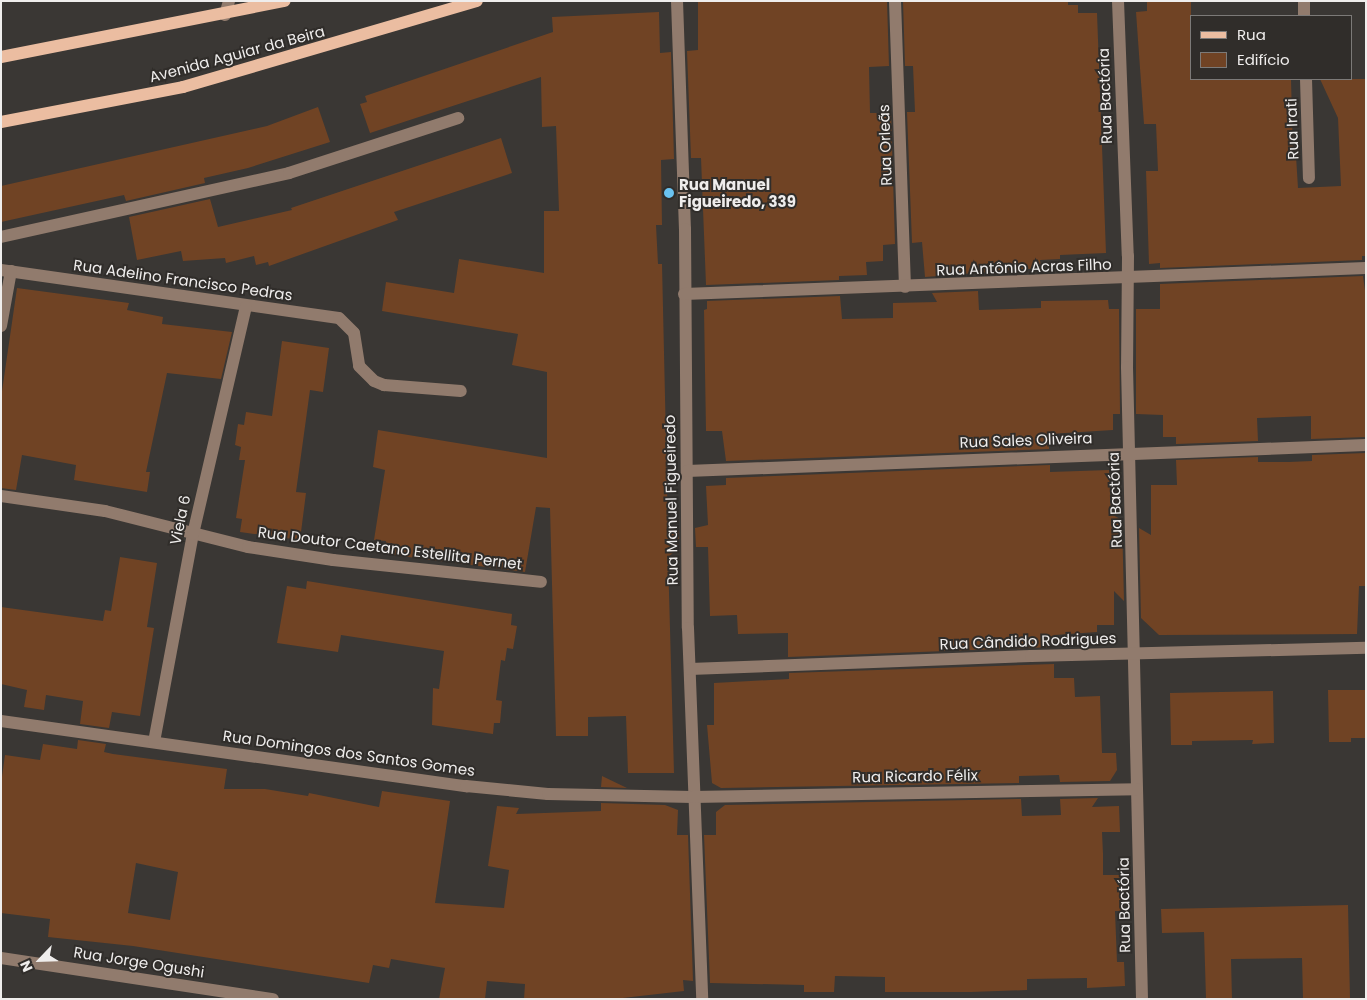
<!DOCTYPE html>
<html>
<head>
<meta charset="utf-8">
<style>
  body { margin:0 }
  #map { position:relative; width:1367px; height:1000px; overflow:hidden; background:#3a3734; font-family:Poppins,sans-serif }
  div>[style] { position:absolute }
  .building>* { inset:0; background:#704324 }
  .minor>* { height:12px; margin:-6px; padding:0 6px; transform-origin:6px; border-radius:6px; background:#917b6d }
  .major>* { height:12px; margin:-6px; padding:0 6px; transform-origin:6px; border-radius:6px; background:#ebbda1 }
  .dots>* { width:14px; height:14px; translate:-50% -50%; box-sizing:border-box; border:2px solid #302d2a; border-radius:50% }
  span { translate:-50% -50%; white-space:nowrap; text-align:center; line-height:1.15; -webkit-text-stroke:4px #302d2a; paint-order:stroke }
  .street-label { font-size:15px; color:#efedec }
  .poi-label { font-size:15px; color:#efedec; font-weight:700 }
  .left { translate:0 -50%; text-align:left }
  .frame { position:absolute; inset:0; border:2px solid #efedec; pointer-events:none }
  .legend { position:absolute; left:1190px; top:15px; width:162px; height:65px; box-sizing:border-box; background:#302d2a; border:1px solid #7c7a78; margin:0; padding:6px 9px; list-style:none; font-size:15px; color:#efedec }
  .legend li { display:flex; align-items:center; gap:10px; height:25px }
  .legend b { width:25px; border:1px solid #7c7a78 }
  .north { position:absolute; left:15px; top:935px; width:50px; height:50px; -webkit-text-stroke:4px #302d2a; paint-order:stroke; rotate:246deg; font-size:14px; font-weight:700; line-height:20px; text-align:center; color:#efedec }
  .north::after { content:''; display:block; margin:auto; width:18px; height:22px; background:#efedec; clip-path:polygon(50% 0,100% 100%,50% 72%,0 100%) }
</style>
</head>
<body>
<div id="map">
  <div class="building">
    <div style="clip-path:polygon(698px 1px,887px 1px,889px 66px,869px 67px,870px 113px,891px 113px,895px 244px,883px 245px,883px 261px,866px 262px,867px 275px,839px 276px,839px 280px,706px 285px,701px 158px,691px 158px,687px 51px,698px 50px)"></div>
    <div style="clip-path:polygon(903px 1px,1068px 1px,1068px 5px,1078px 5px,1078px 13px,1097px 13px,1106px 253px,1060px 255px,1060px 259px,1040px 260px,1041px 268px,925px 277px,922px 242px,912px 243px,907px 112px,915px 112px,913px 66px,905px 66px)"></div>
    <div style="clip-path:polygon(1147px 1px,1191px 1px,1191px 79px,1291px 79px,1293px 156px,1296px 156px,1298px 188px,1341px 186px,1338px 118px,1320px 79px,1366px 79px,1366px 256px,1362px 256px,1362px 260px,1160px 268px,1160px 263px,1149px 264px,1146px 171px,1158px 171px,1156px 124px,1144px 124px,1136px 12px,1147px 11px)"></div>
    <div style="clip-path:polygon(659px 12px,660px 53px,671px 52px,674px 159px,661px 160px,662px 225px,656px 225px,658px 264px,662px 264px,668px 529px,679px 529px,679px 548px,668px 557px,674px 773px,628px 773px,626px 716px,588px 717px,588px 736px,556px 736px,550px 508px,536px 507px,525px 572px,385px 554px,386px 541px,374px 540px,385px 470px,373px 467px,378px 430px,547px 458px,547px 372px,512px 365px,518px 334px,382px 311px,386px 282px,454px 293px,459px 259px,544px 273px,544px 211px,559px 211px,556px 126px,542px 127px,541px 77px,370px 133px,360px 104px,367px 102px,365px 96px,553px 32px,552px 17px)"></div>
    <div style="clip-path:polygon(318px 107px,330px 142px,248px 168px,204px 178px,205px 183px,126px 201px,124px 195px,1px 222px,1px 186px,267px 126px)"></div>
    <div style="clip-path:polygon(501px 138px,512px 173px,394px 212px,398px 220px,269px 266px,268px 262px,256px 265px,254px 256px,226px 263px,225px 258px,183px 261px,181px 251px,137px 260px,129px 217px,210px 199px,218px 227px,292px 210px,291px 208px)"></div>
    <div style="clip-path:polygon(1363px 276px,1366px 298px,1366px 437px,1311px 439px,1311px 416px,1257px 418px,1258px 441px,1176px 444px,1176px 437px,1163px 437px,1163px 415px,1136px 414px,1136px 309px,1160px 309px,1160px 284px)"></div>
    <div style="clip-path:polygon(17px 288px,129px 303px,127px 310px,163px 317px,162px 324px,232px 332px,221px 379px,167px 373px,146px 472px,150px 472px,147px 492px,74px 480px,76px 465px,22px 455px,16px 490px,1px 488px,1px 398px)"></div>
    <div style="clip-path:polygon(978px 291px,979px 310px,1041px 308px,1041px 301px,1108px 300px,1109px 309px,1119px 309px,1120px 414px,1113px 414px,1113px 430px,1049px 434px,1049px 449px,726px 461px,722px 431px,706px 431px,704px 310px,707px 309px,707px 301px,840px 296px,842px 319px,893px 318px,893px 303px,937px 302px,932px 293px)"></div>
    <div style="clip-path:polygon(282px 341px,329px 348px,323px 392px,310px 390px,296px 492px,306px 493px,300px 540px,240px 532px,242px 519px,236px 518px,245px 460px,239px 460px,241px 447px,235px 445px,238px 424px,244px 425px,246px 412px,272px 416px)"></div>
    <div style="clip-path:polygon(1366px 453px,1366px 586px,1359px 586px,1357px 634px,1159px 635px,1141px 618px,1139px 528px,1151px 535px,1151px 485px,1177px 485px,1176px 460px,1258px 457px,1258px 462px,1289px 462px,1312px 461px,1312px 455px)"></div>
    <div style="clip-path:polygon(1050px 465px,1050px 472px,1109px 470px,1111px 514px,1122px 520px,1124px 601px,1114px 591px,1114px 625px,1097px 625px,1097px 632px,1054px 635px,1054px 647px,788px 657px,788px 633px,738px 634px,737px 615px,710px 616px,708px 547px,696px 547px,695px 528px,708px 525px,706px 486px,726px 485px,726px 478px)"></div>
    <div style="clip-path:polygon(120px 557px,157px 563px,147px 627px,154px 628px,140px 716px,112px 712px,109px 728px,80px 724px,83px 701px,46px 695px,44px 710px,24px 707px,27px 690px,1px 684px,1px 607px,103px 621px,105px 610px,111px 611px)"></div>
    <div style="clip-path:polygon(307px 581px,512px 614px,511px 625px,517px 626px,513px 649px,507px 648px,505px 661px,501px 660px,496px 700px,502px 701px,500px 723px,494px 723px,493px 734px,432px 725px,433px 688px,439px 689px,444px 651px,341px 635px,338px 652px,277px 643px,287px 586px,306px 589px)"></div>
    <div style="clip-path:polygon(1054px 664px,1054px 678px,1074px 678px,1075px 697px,1100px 696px,1102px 753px,1116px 753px,1117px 770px,1110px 781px,1060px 782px,1059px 775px,1019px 776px,1019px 783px,721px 788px,712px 783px,707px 725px,714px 725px,714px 683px,789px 679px,789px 673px)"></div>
    <div style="clip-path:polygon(1328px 690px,1366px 690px,1366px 738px,1351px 738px,1351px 742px,1329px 742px)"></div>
    <div style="clip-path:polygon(1273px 691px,1274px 743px,1252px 744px,1253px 740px,1192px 741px,1192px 745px,1171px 745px,1170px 693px)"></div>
    <div style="clip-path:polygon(evenodd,78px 740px,106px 744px,104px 752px,113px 754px,227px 769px,224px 789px,265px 789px,308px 796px,309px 793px,379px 807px,382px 791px,450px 801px,435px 903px,504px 908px,509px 870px,488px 866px,497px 806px,519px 808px,516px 814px,601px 811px,601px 803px,665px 805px,678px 810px,677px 835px,688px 835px,693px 981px,683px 980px,684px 991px,614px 999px,524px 999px,525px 984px,487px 981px,485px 999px,439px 999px,445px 968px,391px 959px,389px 968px,373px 965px,369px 983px,133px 946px,48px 937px,50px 919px,1px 913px,1px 784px,5px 755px,40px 760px,43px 744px,77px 749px,78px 740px,136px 863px,178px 872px,170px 920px,128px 913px,136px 863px)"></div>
    <div style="clip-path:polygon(602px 776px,627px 788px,601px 787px)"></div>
    <div style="clip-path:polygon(1098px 798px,1092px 807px,1119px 806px,1120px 832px,1102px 832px,1103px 854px,1103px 875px,1121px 875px,1122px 911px,1115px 911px,1117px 962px,1124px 962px,1125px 986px,1087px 988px,1087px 978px,1027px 979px,1027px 990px,971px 992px,885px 992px,885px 977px,835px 976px,834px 992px,804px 992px,804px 985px,710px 983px,704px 835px,716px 835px,716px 812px,725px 805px,1021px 799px,1022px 816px,1061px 815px,1060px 799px)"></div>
    <div style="clip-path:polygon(1348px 905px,1350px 999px,1303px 999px,1302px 958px,1231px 959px,1232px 999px,1206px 999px,1204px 932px,1162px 933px,1161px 909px)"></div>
  </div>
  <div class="minor">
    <div style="left:677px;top:1px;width:228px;rotate:88deg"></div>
    <div style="left:685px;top:229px;width:399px;rotate:89.6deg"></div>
    <div style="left:688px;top:628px;width:371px;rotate:87.8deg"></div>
    <div style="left:895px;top:1px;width:286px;rotate:88deg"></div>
    <div style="left:1118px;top:1px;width:255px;rotate:87.8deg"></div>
    <div style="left:1128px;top:256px;width:111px;rotate:90.5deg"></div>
    <div style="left:1127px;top:367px;width:632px;rotate:88.64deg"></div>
    <div style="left:1304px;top:1px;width:15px;rotate:90deg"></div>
    <div style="left:225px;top:15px;width:15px;rotate:-74deg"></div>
    <div style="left:1306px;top:79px;width:99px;rotate:88.3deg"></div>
    <div style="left:1px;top:237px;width:295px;rotate:-12.5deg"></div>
    <div style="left:289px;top:173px;width:178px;rotate:-18deg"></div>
    <div style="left:1px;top:270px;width:341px;rotate:8.1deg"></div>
    <div style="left:339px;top:318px;width:21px;rotate:45deg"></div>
    <div style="left:354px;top:333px;width:33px;rotate:81deg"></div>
    <div style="left:359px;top:366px;width:21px;rotate:45deg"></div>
    <div style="left:374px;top:381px;width:11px;rotate:22deg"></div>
    <div style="left:384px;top:385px;width:77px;rotate:4.5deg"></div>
    <div style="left:684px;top:294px;width:682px;rotate:-2.18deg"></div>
    <div style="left:1px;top:326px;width:56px;rotate:-79.7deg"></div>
    <div style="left:687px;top:471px;width:679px;rotate:-2.19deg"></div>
    <div style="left:1px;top:496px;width:105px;rotate:8.2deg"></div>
    <div style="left:105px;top:511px;width:147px;rotate:14.1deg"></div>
    <div style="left:248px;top:547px;width:86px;rotate:8.7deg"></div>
    <div style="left:333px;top:560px;width:209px;rotate:6deg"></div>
    <div style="left:690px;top:669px;width:341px;rotate:-2.2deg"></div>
    <div style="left:1031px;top:656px;width:335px;rotate:-1.4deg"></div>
    <div style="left:1px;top:721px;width:470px;rotate:8deg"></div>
    <div style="left:466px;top:786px;width:82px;rotate:5.6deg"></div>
    <div style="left:548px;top:794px;width:145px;rotate:1.2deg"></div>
    <div style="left:693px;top:797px;width:444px;rotate:-1deg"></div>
    <div style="left:154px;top:742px;width:212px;rotate:-79.4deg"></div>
    <div style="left:193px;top:534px;width:233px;rotate:-76.9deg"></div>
    <div style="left:1px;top:958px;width:275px;rotate:8.6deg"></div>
  </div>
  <div class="major">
    <div style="left:1px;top:57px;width:289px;rotate:-11.2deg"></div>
    <div style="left:1px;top:122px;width:185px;rotate:-10.9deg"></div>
    <div style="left:183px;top:87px;width:306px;rotate:-16.3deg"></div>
  </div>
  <div class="dots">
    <div style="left:669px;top:193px;background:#6ac3f1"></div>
  </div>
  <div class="street-label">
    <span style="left:237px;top:54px;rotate:-15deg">Avenida Aguiar da Beira</span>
    <span style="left:1105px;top:96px;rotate:-92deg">Rua Bactória</span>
    <span style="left:1292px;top:129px;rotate:-92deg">Rua Irati</span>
    <span style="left:885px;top:145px;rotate:-92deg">Rua Orleãs</span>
    <span style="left:1024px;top:267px;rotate:-2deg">Rua Antônio Acras Filho</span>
    <span style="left:183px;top:280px;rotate:8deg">Rua Adelino Francisco Pedras</span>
    <span style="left:1026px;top:440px;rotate:-2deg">Rua Sales Oliveira</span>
    <span style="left:671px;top:500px;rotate:-91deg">Rua Manuel Figueiredo</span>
    <span style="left:1115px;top:500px;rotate:-92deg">Rua Bactória</span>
    <span style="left:180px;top:520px;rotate:-78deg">Viela 6</span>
    <span style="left:390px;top:548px;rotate:7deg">Rua Doutor Caetano Estellita Pernet</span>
    <span style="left:1028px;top:641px;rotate:-2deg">Rua Cândido Rodrigues</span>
    <span style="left:349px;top:753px;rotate:8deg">Rua Domingos dos Santos Gomes</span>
    <span style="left:915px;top:776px;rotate:-1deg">Rua Ricardo Félix</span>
    <span style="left:1124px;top:905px;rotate:-91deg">Rua Bactória</span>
    <span style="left:139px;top:962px;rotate:9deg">Rua Jorge Ogushi</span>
  </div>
  <div class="poi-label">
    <span class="left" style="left:679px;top:193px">Rua Manuel<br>Figueiredo, 339</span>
  </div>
  <div class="frame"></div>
  <ul class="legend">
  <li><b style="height:6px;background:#ebbda1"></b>Rua</li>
  <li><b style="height:14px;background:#704324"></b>Edifício</li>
  </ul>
  <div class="north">N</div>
</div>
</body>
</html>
